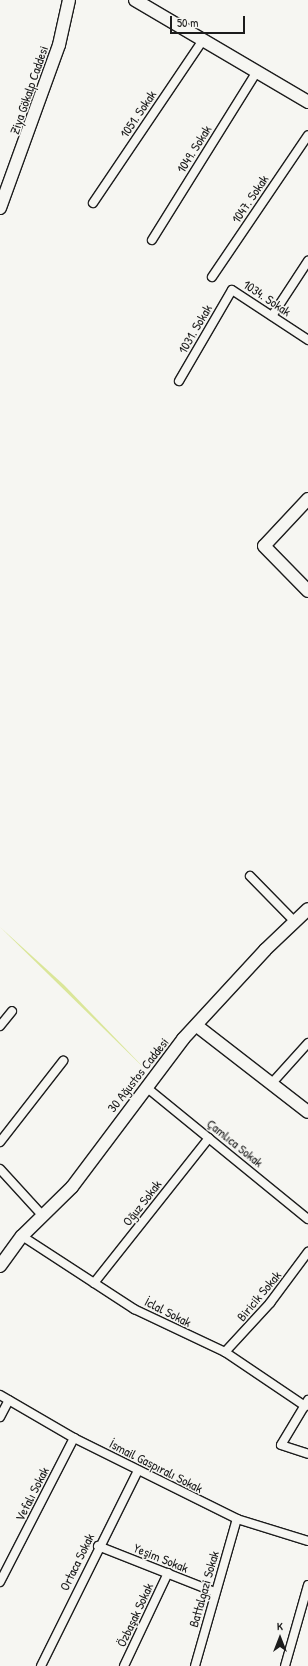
<!DOCTYPE html>
<html>
<head>
<meta charset="utf-8">
<style>
  body { margin:0 }
  #map { position:relative; width:308px; height:1666px; overflow:hidden; background:#f6f6f2; font-family:"Patrick Hand",sans-serif }
  div>[style] { position:absolute }
  .green>* { inset:0; background:#dae699 }
  .roads { filter:drop-shadow(1px 0 #1c1c1c) drop-shadow(-1px 0 #1c1c1c) drop-shadow(0 1px #1c1c1c) drop-shadow(0 -1px #1c1c1c) }
  .street>* { height:8px; margin:-4px; padding:0 4px; transform-origin:4px; border-radius:4px; background:#f6f6f2 }
  .secondary>* { height:12px; margin:-6px; padding:0 6px; transform-origin:6px; border-radius:6px; background:#f6f6f2 }
  span { translate:-50% -50%; white-space:nowrap; text-align:center; line-height:1.15; -webkit-text-stroke:3px #f6f6f2; paint-order:stroke }
  .street-label { font-size:13px; color:#1c1c1c }
  .north { position:absolute; left:260px; top:1618px; width:40px; height:40px; -webkit-text-stroke:3px #f6f6f2; paint-order:stroke; rotate:0deg; font-size:11px; font-weight:700; line-height:16px; text-align:center; color:#1c1c1c }
  .north::after { content:''; display:block; margin:auto; width:14px; height:18px; background:#1c1c1c; clip-path:polygon(50% 0,100% 100%,50% 72%,0 100%) }
  .scale { position:absolute; left:170px; top:16px; width:75px; height:18px; box-sizing:border-box; border:2px solid #1c1c1c; border-top:0; padding-left:5px; font-size:12px; line-height:14px; white-space:nowrap; color:#1c1c1c; -webkit-text-stroke:3px #f6f6f2; paint-order:stroke }
</style>
</head>
<body>
<div id="map">
  <div class="green">
    <div style="clip-path:polygon(0 927px,64px 985px,148px 1072px)"></div>
  </div>
  <div class="roads">
    <div class="street">
      <div style="left:93px;top:203px;width:197px;rotate:-56deg"></div>
      <div style="left:152px;top:240px;width:199px;rotate:-58.1deg"></div>
      <div style="left:212px;top:277px;width:171px;rotate:-55.9deg"></div>
      <div style="left:272px;top:316px;width:66px;rotate:-56.8deg"></div>
      <div style="left:179px;top:381px;width:105px;rotate:-59.8deg"></div>
      <div style="left:232px;top:290px;width:91px;rotate:33.3deg"></div>
      <div style="left:250px;top:876px;width:63px;rotate:45.6deg"></div>
      <div style="left:0;top:1026px;width:19px;rotate:-51deg"></div>
      <div style="left:272px;top:1083px;width:54px;rotate:-48deg"></div>
      <div style="left:146px;top:1087px;width:209px;rotate:39.2deg"></div>
      <div style="left:0;top:1142px;width:103px;rotate:-52.1deg"></div>
      <div style="left:0;top:1169px;width:62px;rotate:47.6deg"></div>
      <div style="left:22px;top:1236px;width:134px;rotate:33.1deg"></div>
      <div style="left:134px;top:1309px;width:101px;rotate:25.3deg"></div>
      <div style="left:225px;top:1352px;width:97px;rotate:34deg"></div>
      <div style="left:94px;top:1283px;width:185px;rotate:-51.6deg"></div>
      <div style="left:225px;top:1352px;width:67px;rotate:-47.4deg"></div>
      <div style="left:270px;top:1303px;width:64px;rotate:-53.3deg"></div>
      <div style="left:0;top:1395px;width:86px;rotate:30.2deg"></div>
      <div style="left:74px;top:1438px;width:182px;rotate:26.4deg"></div>
      <div style="left:237px;top:1519px;width:74px;rotate:17.2deg"></div>
      <div style="left:308px;top:1400px;width:52px;rotate:121deg"></div>
      <div style="left:281px;top:1445px;width:28px;rotate:18deg"></div>
      <div style="left:0;top:1417px;width:19px;rotate:-62deg"></div>
      <div style="left:98px;top:1546px;width:126px;rotate:21.5deg"></div>
      <div style="left:0;top:1582px;width:162px;rotate:-62.8deg"></div>
      <div style="left:41px;top:1666px;width:218px;rotate:-63.6deg"></div>
      <div style="left:124px;top:1666px;width:103px;rotate:-64.7deg"></div>
      <div style="left:195px;top:1666px;width:153px;rotate:-74.1deg"></div>
      <div style="left:285px;top:1666px;width:84px;rotate:-74.1deg"></div>
    </div>
    <div class="secondary">
      <div style="left:135px;top:0;width:201px;rotate:30.5deg"></div>
      <div style="left:0;top:208px;width:173px;rotate:-70.1deg"></div>
      <div style="left:59px;top:45px;width:46px;rotate:-77.5deg"></div>
      <div style="left:308px;top:499px;width:64px;rotate:133.1deg"></div>
      <div style="left:264px;top:546px;width:63px;rotate:45.6deg"></div>
      <div style="left:197px;top:1026px;width:140px;rotate:37.8deg"></div>
      <div style="left:0;top:1266px;width:37px;rotate:-54deg"></div>
      <div style="left:22px;top:1236px;width:70px;rotate:-44.4deg"></div>
      <div style="left:72px;top:1187px;width:185px;rotate:-53.1deg"></div>
      <div style="left:183px;top:1039px;width:121px;rotate:-47.3deg"></div>
      <div style="left:265px;top:950px;width:59px;rotate:-43.6deg"></div>
    </div>
  </div>
  <div class="street-label">
    <span style="left:29px;top:90px;rotate:-71deg">Ziya Gökalp Caddesi</span>
    <span style="left:138px;top:114px;rotate:-56deg">1051. Sokak</span>
    <span style="left:194px;top:149px;rotate:-58deg">1049. Sokak</span>
    <span style="left:250px;top:199px;rotate:-56deg">1047. Sokak</span>
    <span style="left:267px;top:298px;rotate:34deg">1034. Sokak</span>
    <span style="left:195px;top:329px;rotate:-60deg">1031. Sokak</span>
    <span style="left:138px;top:1075px;rotate:-52deg">30 Ağustos Caddesi</span>
    <span style="left:235px;top:1143px;rotate:39deg">Çamlıca Sokak</span>
    <span style="left:142px;top:1203px;rotate:-52deg">Oğuz Sokak</span>
    <span style="left:259px;top:1296px;rotate:-50deg">Biricik Sokak</span>
    <span style="left:168px;top:1312px;rotate:27deg">İclal Sokak</span>
    <span style="left:156px;top:1466px;rotate:27deg">İsmail Gaspıralı Sokak</span>
    <span style="left:32px;top:1494px;rotate:-63deg">Vefalı Sokak</span>
    <span style="left:161px;top:1558px;rotate:22deg">Yeşim Sokak</span>
    <span style="left:77px;top:1562px;rotate:-64deg">Ortaca Sokak</span>
    <span style="left:204px;top:1589px;rotate:-74deg">Battalgazi Sokak</span>
    <span style="left:135px;top:1615px;rotate:-65deg">Özbaşak Sokak</span>
  </div>
  <div class="north">K</div>
  <div class="scale">50 m</div>
</div>
</body>
</html>
